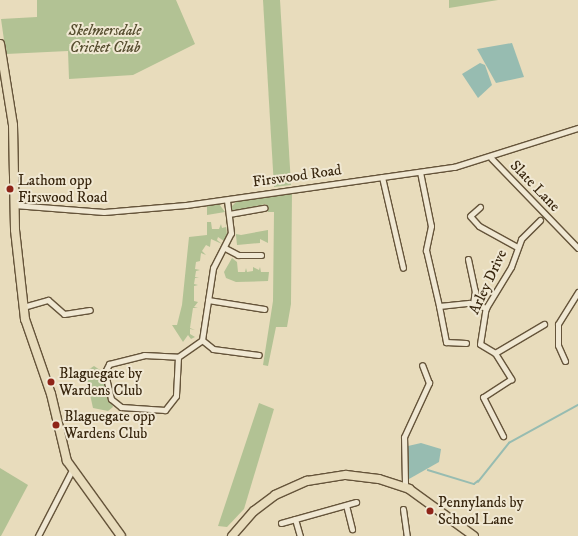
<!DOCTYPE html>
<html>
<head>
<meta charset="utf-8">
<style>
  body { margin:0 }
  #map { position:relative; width:578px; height:536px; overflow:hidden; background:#e8dcbc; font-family:"IM FELL DW Pica",serif }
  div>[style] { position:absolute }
  .green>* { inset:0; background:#b2c294 }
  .water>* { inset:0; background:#97bcb1 }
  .stream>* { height:1.5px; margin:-0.75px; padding:0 0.75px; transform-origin:0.75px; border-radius:0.75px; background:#97bcb1 }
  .roads { filter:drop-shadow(1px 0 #65543a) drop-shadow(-1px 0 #65543a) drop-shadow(0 1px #65543a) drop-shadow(0 -1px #65543a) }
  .street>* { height:5px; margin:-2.5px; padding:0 2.5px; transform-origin:2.5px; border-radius:2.5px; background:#f0e8d3 }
  .primary>* { height:8px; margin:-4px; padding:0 4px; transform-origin:4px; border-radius:4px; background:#e8dcbc }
  .dots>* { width:11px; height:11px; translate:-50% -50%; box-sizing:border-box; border:2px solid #f0e8d3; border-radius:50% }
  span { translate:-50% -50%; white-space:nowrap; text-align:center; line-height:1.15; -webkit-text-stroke:4px #f0e8d3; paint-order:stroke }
  .park-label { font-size:15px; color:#574e30; font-style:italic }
  .street-label { font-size:15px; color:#39270f }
  .poi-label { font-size:15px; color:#39270f }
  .left { translate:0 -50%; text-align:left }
</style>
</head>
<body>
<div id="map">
  <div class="green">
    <div style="clip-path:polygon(37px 0,176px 0,195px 44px,133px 75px,69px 79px,68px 51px,6px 54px,1px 19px,37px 17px)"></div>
    <div style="clip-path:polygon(263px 0,280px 0,291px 185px,274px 187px)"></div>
    <div style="clip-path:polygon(449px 0,498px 0,449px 8px)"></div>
    <div style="clip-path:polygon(292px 191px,291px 304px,287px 327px,276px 327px,268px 366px,263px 365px,273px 301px,274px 212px,268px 212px,266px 204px,232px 211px,232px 206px,237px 201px)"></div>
    <div style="clip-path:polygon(219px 204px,225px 212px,207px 215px,207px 205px)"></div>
    <div style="clip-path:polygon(225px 215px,227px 235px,224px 241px,218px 237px,217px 240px,222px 244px,211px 239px,210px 247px,206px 245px,202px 251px,206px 255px,201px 253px,200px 261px,196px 262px,195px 269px,200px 270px,196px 271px,195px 277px,199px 277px,195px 278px,194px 284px,198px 285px,194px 286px,194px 301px,198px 302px,194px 307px,198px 308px,193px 308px,190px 328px,195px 330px,190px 329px,190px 334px,195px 337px,191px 339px,188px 335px,183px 342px,172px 325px,177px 325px,182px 305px,189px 237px,207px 235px,207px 222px,211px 222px,212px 229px,219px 229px,221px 224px,222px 228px,226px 227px)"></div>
    <div style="clip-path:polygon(235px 226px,236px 234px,241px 235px,268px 230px,268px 243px,260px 239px,260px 243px,237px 245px)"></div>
    <div style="clip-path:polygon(232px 258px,237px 262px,238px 272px,245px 272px,246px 268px,247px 272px,253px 271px,253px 267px,259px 270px,260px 267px,261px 272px,269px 272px,268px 281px,236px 282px,226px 278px,224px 272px)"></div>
    <div style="clip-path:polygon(94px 366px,103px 372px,113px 407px,108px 411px,93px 408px,85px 372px)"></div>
    <div style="clip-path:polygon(259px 403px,274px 409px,244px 509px,227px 527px,218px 526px)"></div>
    <div style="clip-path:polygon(0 468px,28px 485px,1px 536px,0 536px)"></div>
  </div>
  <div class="water">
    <div style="clip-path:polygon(512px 43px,524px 77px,496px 83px,477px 49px)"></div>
    <div style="clip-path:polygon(480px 63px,485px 65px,492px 85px,478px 98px,462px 74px)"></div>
    <div style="clip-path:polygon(421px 443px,441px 449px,439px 462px,409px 479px,408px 446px)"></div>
  </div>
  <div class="stream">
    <div style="left:428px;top:470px;width:48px;rotate:16.9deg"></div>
    <div style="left:474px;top:484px;width:5px;rotate:-37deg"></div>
    <div style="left:478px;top:482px;width:50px;rotate:-51.5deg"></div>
    <div style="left:509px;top:443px;width:79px;rotate:-28.8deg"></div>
  </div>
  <div class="roads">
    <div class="street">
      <div style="left:491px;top:158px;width:125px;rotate:46deg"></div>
      <div style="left:420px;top:172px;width:55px;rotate:78.5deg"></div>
      <div style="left:431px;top:226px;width:25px;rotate:102deg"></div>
      <div style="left:426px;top:250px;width:57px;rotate:76.9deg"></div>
      <div style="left:439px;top:306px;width:30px;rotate:-6deg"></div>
      <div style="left:469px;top:303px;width:18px;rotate:16deg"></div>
      <div style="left:382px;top:177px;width:93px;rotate:77deg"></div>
      <div style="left:14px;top:205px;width:90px;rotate:4.4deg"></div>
      <div style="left:104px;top:212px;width:82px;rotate:-4.9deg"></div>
      <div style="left:186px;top:205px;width:271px;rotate:-8.1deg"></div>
      <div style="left:454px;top:167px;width:130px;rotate:-17.5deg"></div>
      <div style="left:480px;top:207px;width:13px;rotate:138deg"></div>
      <div style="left:470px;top:216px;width:13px;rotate:48deg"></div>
      <div style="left:479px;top:226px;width:43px;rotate:28.9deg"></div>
      <div style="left:229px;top:214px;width:36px;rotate:-10deg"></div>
      <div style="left:225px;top:248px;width:15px;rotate:28deg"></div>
      <div style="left:238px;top:255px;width:23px"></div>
      <div style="left:468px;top:259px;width:33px;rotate:78deg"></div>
      <div style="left:475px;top:291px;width:13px;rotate:99deg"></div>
      <div style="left:208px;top:300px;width:57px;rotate:9.1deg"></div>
      <div style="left:439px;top:306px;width:37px;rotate:79deg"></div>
      <div style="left:446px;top:342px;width:20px;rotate:3deg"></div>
      <div style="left:23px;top:307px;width:26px;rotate:-16deg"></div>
      <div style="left:48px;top:300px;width:21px;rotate:41deg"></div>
      <div style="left:64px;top:314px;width:26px;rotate:-9deg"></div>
      <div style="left:202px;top:340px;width:73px;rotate:-81.3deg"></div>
      <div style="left:213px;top:268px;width:39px;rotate:-63deg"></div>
      <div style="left:231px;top:233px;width:33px;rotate:-97deg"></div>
      <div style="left:202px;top:340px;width:14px;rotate:39deg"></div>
      <div style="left:213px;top:349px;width:46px;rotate:7.4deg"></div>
      <div style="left:495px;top:353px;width:17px;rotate:-149deg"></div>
      <div style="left:480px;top:344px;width:36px;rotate:-81deg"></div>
      <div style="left:486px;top:308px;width:48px;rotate:-58.6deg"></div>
      <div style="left:511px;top:267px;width:30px;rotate:-70deg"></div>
      <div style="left:521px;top:239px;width:27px;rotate:-45deg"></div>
      <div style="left:495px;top:353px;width:31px;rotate:58deg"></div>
      <div style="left:511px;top:379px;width:33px;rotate:147deg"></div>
      <div style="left:483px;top:397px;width:44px;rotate:62.9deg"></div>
      <div style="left:495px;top:353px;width:57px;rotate:-30.6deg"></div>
      <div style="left:144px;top:355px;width:34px;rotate:3deg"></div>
      <div style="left:178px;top:357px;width:39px;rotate:93deg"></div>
      <div style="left:176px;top:396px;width:18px;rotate:128deg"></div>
      <div style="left:165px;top:410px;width:44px;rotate:-176.1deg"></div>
      <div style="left:121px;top:407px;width:13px;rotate:-141deg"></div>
      <div style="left:111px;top:399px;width:28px;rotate:-103deg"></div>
      <div style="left:105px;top:372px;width:9px;rotate:-63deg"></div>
      <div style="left:109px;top:364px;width:36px;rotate:-14deg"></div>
      <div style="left:178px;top:357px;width:29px;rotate:-35deg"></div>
      <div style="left:565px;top:361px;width:17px;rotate:-114deg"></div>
      <div style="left:558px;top:345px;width:21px;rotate:-90deg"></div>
      <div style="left:558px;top:324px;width:38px;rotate:-58deg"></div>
      <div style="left:405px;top:483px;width:46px;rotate:-91.2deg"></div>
      <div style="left:404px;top:437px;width:60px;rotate:-65.2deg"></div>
      <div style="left:429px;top:383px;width:19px;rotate:-111deg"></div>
      <div style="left:346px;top:505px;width:25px;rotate:76deg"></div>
      <div style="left:403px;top:509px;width:27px;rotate:82deg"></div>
      <div style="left:295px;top:519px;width:18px;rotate:74deg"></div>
      <div style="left:281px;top:523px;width:78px;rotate:-15.6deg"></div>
      <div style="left:38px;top:536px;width:74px;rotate:-62.7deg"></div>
    </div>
    <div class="primary">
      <div style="left:0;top:44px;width:82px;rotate:80.9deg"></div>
      <div style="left:13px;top:125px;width:105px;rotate:88.9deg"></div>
      <div style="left:15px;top:230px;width:90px;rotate:83.6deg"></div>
      <div style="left:25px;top:319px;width:79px;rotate:70.9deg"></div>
      <div style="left:51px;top:394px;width:69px;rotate:76.6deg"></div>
      <div style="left:67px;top:461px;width:92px;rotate:54.2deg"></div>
      <div style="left:232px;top:536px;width:33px;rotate:-49deg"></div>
      <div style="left:254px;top:511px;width:26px;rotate:-37deg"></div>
      <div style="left:275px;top:495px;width:35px;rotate:-24deg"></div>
      <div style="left:307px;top:481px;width:39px;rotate:-9deg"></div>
      <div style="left:346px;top:475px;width:33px;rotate:7deg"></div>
      <div style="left:379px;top:479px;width:32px;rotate:18deg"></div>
      <div style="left:409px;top:489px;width:80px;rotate:35.9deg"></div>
    </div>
  </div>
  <div class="dots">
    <div style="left:10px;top:189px;background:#8f2418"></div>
    <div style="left:51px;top:382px;background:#8f2418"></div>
    <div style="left:56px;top:425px;background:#8f2418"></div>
    <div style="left:430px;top:511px;background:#8f2418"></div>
  </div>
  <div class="park-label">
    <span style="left:105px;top:39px">Skelmersdale<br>Cricket Club</span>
  </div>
  <div class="street-label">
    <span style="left:297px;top:176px;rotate:-8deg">Firswood Road</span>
    <span style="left:535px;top:186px;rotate:46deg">Slate Lane</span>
    <span style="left:488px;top:282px;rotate:-65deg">Arley Drive</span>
  </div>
  <div class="poi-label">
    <span class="left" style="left:18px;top:189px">Lathom opp<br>Firswood Road</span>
    <span class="left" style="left:59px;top:382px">Blaguegate by<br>Wardens Club</span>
    <span class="left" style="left:64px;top:425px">Blaguegate opp<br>Wardens Club</span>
    <span class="left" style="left:438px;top:511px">Pennylands by<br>School Lane</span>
  </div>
</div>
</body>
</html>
